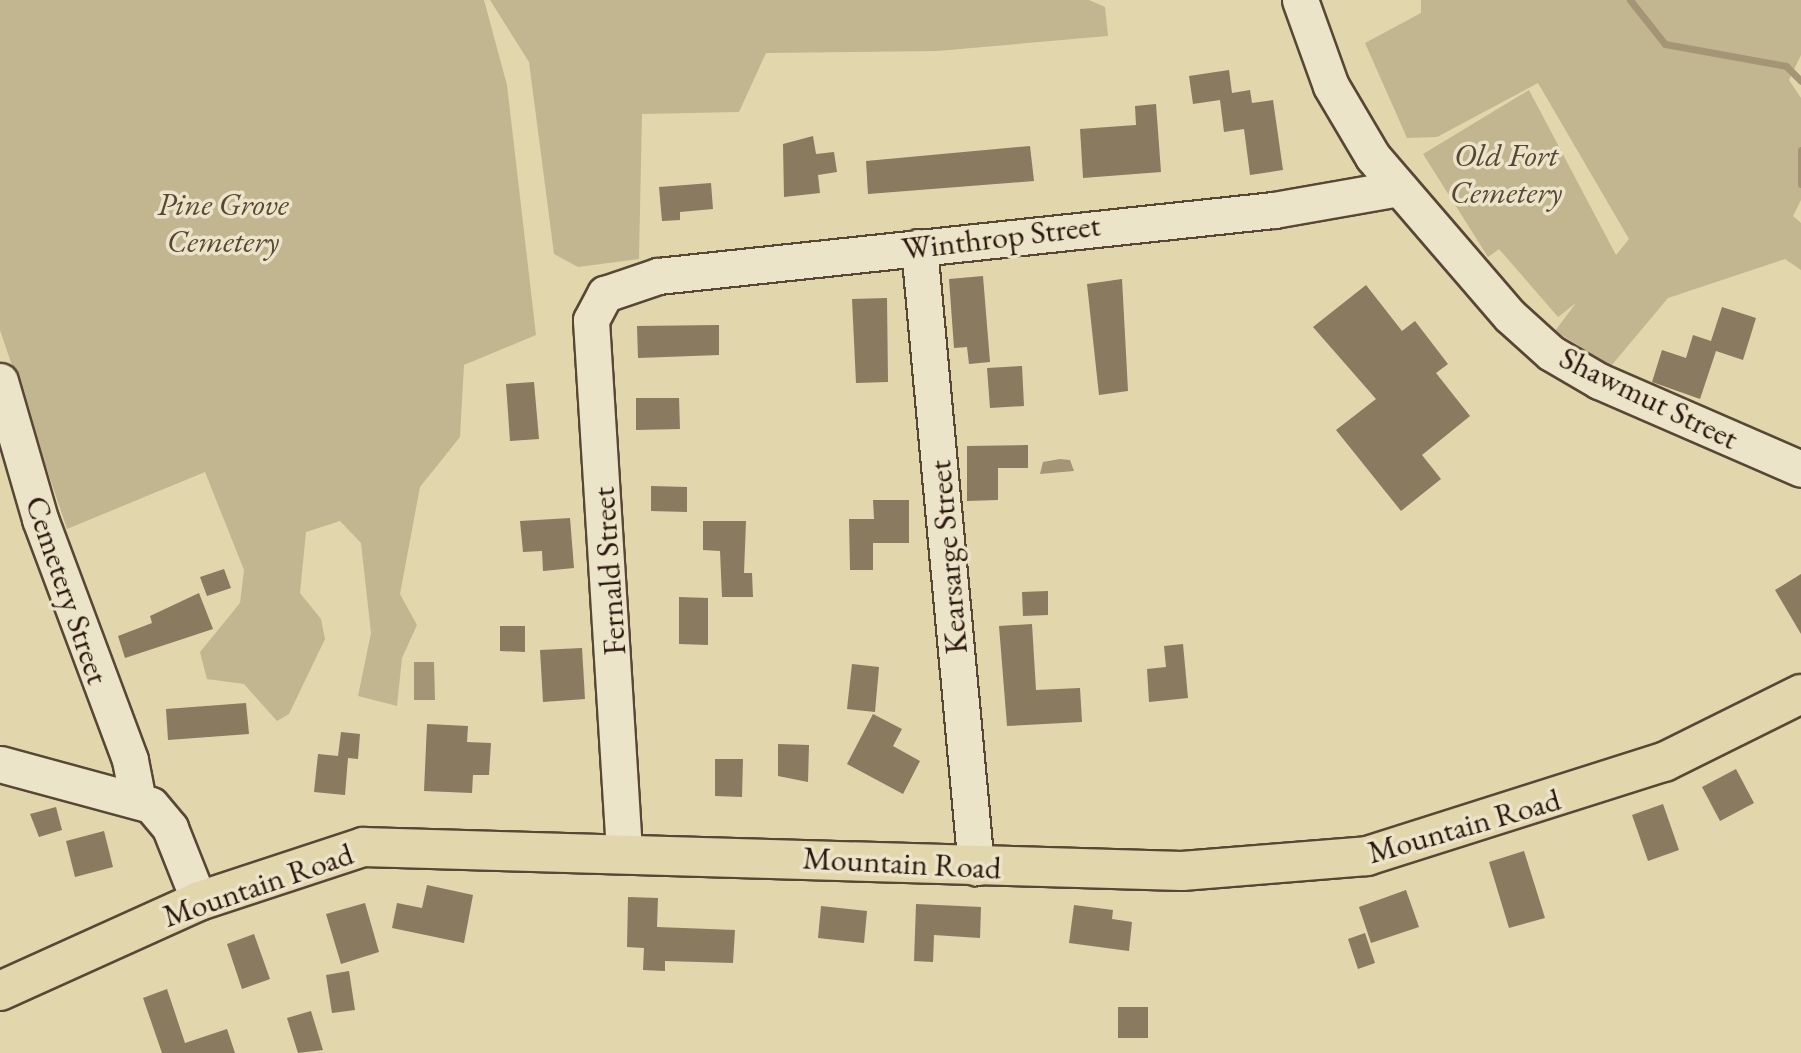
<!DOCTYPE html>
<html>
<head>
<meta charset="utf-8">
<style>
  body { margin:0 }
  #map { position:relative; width:1801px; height:1053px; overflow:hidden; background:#e1d6ac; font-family:"EB Garamond",serif }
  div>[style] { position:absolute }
  .green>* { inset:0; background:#c2b691 }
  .water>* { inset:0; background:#a39576 }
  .stream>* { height:7px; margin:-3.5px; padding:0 3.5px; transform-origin:3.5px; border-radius:3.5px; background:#a39576 }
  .building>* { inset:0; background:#897a60 }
  .roads { filter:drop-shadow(2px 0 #584735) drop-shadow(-2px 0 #584735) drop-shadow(0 2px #584735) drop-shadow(0 -2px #584735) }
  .minor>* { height:35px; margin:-17.5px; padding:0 17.5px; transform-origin:17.5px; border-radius:17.5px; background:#ece4c9 }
  .major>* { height:38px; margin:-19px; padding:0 19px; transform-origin:19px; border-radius:19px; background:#e1d6ac }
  span { translate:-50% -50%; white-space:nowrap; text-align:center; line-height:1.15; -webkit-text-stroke:7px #ece4c9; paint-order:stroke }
  .park-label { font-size:32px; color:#584735; font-style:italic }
  .street-label { font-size:32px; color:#2a170d }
</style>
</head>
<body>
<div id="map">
  <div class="green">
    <div style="clip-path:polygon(0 0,484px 0,507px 85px,536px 335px,464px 365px,460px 437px,420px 487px,400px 594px,417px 625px,402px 658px,397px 706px,358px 696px,371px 633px,361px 543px,340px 521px,306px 532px,300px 593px,321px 619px,325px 639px,289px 714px,277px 721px,244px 684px,207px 679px,200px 652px,240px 603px,244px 570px,205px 472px,67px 529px,0 330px)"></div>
    <div style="clip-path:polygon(490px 0,1089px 0,1105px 7px,1108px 36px,937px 51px,766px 53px,739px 112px,642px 114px,639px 259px,578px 267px,554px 254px,529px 62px)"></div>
    <div style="clip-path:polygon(1421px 0,1801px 0,1801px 55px,1789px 80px,1801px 98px,1801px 200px,1793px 216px,1801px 223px,1801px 270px,1785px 259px,1668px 298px,1611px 366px,1555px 331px,1576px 303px,1558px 317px,1499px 249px,1488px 257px,1423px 154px,1529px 90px,1616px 255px,1629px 239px,1538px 83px,1437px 137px,1407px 138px,1365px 43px,1421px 13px)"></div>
  </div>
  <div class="water">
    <div style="clip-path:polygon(1060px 459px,1070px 460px,1074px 471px,1040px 474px,1043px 462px)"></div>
    <div style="clip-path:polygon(414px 662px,434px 662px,435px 700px,414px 700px)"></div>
  </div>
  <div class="stream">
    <div style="left:1630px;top:0;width:56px;rotate:51.5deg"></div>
    <div style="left:1665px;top:44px;width:123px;rotate:10.3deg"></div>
    <div style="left:1786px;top:66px;width:21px;rotate:45deg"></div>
    <div style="left:1801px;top:150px;width:34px;rotate:90deg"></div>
  </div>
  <div class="building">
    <div style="clip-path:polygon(1229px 70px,1232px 93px,1250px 90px,1252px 103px,1273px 100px,1283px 170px,1250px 175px,1244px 129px,1224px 132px,1220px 100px,1193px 104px,1189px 76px)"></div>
    <div style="clip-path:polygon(1156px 104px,1161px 172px,1083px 178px,1080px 129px,1136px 125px,1135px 106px)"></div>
    <div style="clip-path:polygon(813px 136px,816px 154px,834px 152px,837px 172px,818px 175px,820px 193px,784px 197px,783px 144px)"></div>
    <div style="clip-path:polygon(1030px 146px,1034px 181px,868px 194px,866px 161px)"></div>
    <div style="clip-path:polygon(711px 183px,713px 209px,680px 212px,680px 220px,662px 221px,659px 187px)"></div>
    <div style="clip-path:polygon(983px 276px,990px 362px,969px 364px,967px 347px,954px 348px,949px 279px)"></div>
    <div style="clip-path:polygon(1122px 279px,1128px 391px,1099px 395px,1087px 284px)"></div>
    <div style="clip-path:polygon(1366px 285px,1402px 331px,1415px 321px,1448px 364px,1436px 373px,1470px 416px,1422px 455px,1441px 479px,1401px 511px,1336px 430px,1376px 399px,1313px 327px)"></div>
    <div style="clip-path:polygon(887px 298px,888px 382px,856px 383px,852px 299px)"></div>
    <div style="clip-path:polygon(1722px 307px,1756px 318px,1743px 360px,1716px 351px,1700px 399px,1652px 382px,1662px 350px,1686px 358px,1693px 335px,1711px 341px)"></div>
    <div style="clip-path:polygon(719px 325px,719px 355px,638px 358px,637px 326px)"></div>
    <div style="clip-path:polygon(1022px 366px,1024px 406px,990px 408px,987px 368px)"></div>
    <div style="clip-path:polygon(534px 382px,539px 439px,510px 441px,506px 384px)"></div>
    <div style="clip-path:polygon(636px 398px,679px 398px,680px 429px,636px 430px)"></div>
    <div style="clip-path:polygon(1028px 445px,1028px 468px,998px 468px,998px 500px,967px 501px,967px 446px)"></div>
    <div style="clip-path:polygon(651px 486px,687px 487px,687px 512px,651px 511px)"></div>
    <div style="clip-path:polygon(873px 500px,909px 500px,909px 543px,873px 543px,873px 570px,850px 570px,849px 519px,874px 519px)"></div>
    <div style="clip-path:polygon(570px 518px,574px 568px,543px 571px,542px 551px,523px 552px,520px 521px)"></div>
    <div style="clip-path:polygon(703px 521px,746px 521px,744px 573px,752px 573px,753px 597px,722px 597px,720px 551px,703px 550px)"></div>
    <div style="clip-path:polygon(224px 569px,231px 588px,207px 596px,200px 577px)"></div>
    <div style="clip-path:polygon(1801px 574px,1801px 634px,1775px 590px)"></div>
    <div style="clip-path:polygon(1048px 591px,1048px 615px,1023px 616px,1022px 592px)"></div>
    <div style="clip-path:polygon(199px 593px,213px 629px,125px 658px,118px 636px,152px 623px,150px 616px)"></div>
    <div style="clip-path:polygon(679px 597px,708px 598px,708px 645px,679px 644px)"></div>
    <div style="clip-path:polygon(1032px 624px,1036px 690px,1080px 688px,1082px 722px,1007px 726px,999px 626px)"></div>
    <div style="clip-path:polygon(500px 626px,525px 626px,525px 652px,500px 651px)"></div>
    <div style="clip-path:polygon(1183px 644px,1188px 698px,1149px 702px,1147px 669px,1166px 667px,1164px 646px)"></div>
    <div style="clip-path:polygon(582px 648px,585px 699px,543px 702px,540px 650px)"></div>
    <div style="clip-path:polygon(852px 664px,879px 667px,875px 712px,847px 709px)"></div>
    <div style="clip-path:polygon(246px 703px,249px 734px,168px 740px,166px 709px)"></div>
    <div style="clip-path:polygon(873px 714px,902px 729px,893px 746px,920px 761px,903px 794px,847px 764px)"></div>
    <div style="clip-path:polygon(427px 724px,468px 726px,467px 742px,491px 743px,489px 775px,473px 775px,472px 793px,424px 791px)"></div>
    <div style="clip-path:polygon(341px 732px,360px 734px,358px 759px,348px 758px,345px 795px,314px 792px,318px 754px,338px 756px)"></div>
    <div style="clip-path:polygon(778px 744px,809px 745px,808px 782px,778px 776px)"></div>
    <div style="clip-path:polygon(715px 759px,743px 759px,742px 797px,715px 796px)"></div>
    <div style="clip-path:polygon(1736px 769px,1754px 803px,1720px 821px,1702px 787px)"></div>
    <div style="clip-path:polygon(1663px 804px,1679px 850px,1648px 861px,1632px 815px)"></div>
    <div style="clip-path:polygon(56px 807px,62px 830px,39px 837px,30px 814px)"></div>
    <div style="clip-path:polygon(104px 831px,113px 867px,75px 877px,66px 841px)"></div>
    <div style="clip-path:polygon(1524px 851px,1545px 918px,1509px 928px,1489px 862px)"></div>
    <div style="clip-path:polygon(427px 885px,473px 895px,464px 943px,392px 928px,397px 903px,422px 908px)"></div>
    <div style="clip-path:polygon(1406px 890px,1419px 927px,1371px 943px,1359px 907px)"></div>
    <div style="clip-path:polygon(628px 897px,658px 898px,657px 927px,735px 930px,733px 963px,665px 961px,665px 971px,643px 970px,644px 948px,627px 947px)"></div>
    <div style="clip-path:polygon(365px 903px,379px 952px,341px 964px,326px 914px)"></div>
    <div style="clip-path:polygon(916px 904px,981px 907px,980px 938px,934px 935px,933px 962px,914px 961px)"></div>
    <div style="clip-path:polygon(1074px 905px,1113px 910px,1112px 919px,1132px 922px,1129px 951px,1069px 943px)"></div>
    <div style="clip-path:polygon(821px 906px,867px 911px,864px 943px,818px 938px)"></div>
    <div style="clip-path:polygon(1365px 933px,1375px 963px,1358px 969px,1348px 939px)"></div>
    <div style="clip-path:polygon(254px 934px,270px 979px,242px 989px,227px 944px)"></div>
    <div style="clip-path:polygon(349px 971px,355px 1010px,332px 1013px,326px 975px)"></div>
    <div style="clip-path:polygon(167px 989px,185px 1043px,227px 1029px,235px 1053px,162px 1053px,143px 998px)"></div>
    <div style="clip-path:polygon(1118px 1007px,1148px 1007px,1148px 1038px,1118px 1038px)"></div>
    <div style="clip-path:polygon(311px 1011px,323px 1050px,298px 1053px,287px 1018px)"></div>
  </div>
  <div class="roads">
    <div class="minor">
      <div style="left:1300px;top:0;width:91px;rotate:70.2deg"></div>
      <div style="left:1331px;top:86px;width:82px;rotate:59.4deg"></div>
      <div style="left:1373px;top:157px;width:210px;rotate:49.3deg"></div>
      <div style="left:1510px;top:316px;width:55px;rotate:42.1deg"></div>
      <div style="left:1551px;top:353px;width:56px;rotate:30.3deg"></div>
      <div style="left:1599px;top:381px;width:220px;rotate:23.5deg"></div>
      <div style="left:919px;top:247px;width:623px;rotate:84.75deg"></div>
      <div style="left:0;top:381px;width:144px;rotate:73.8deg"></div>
      <div style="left:40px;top:519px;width:257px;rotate:69.5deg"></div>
      <div style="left:130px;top:760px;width:38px;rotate:79deg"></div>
      <div style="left:0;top:764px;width:156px;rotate:15.2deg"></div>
      <div style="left:151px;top:805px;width:30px;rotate:50deg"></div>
      <div style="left:170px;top:828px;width:79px;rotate:68.3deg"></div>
      <div style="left:624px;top:851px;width:532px;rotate:-93.56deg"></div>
      <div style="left:591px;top:320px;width:30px;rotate:-62deg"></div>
      <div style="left:605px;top:294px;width:56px;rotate:-18.8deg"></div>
      <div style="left:658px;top:276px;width:620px;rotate:-6.12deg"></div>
      <div style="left:1274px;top:210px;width:127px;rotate:-10deg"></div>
    </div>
    <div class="major">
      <div style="left:0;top:991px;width:218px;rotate:-24.3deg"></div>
      <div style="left:199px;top:901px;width:173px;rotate:-18.2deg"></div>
      <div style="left:363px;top:847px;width:819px;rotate:1.68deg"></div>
      <div style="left:1182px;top:871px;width:186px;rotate:-4.6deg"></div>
      <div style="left:1367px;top:856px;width:312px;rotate:-17.6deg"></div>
      <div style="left:1664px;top:762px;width:153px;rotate:-26.4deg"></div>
    </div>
  </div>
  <div class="park-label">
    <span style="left:1506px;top:174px">Old Fort<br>Cemetery</span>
    <span style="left:223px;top:223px">Pine Grove<br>Cemetery</span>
  </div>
  <div class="street-label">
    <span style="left:1001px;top:237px;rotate:-7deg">Winthrop Street</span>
    <span style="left:1649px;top:398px;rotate:26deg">Shawmut Street</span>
    <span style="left:948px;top:557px;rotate:-95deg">Kearsarge Street</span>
    <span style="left:609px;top:571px;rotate:-94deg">Fernald Street</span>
    <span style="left:67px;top:590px;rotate:71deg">Cemetery Street</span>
    <span style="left:1464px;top:826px;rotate:-16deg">Mountain Road</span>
    <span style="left:902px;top:863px;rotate:3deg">Mountain Road</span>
    <span style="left:258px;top:885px;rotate:-19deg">Mountain Road</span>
  </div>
</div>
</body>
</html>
